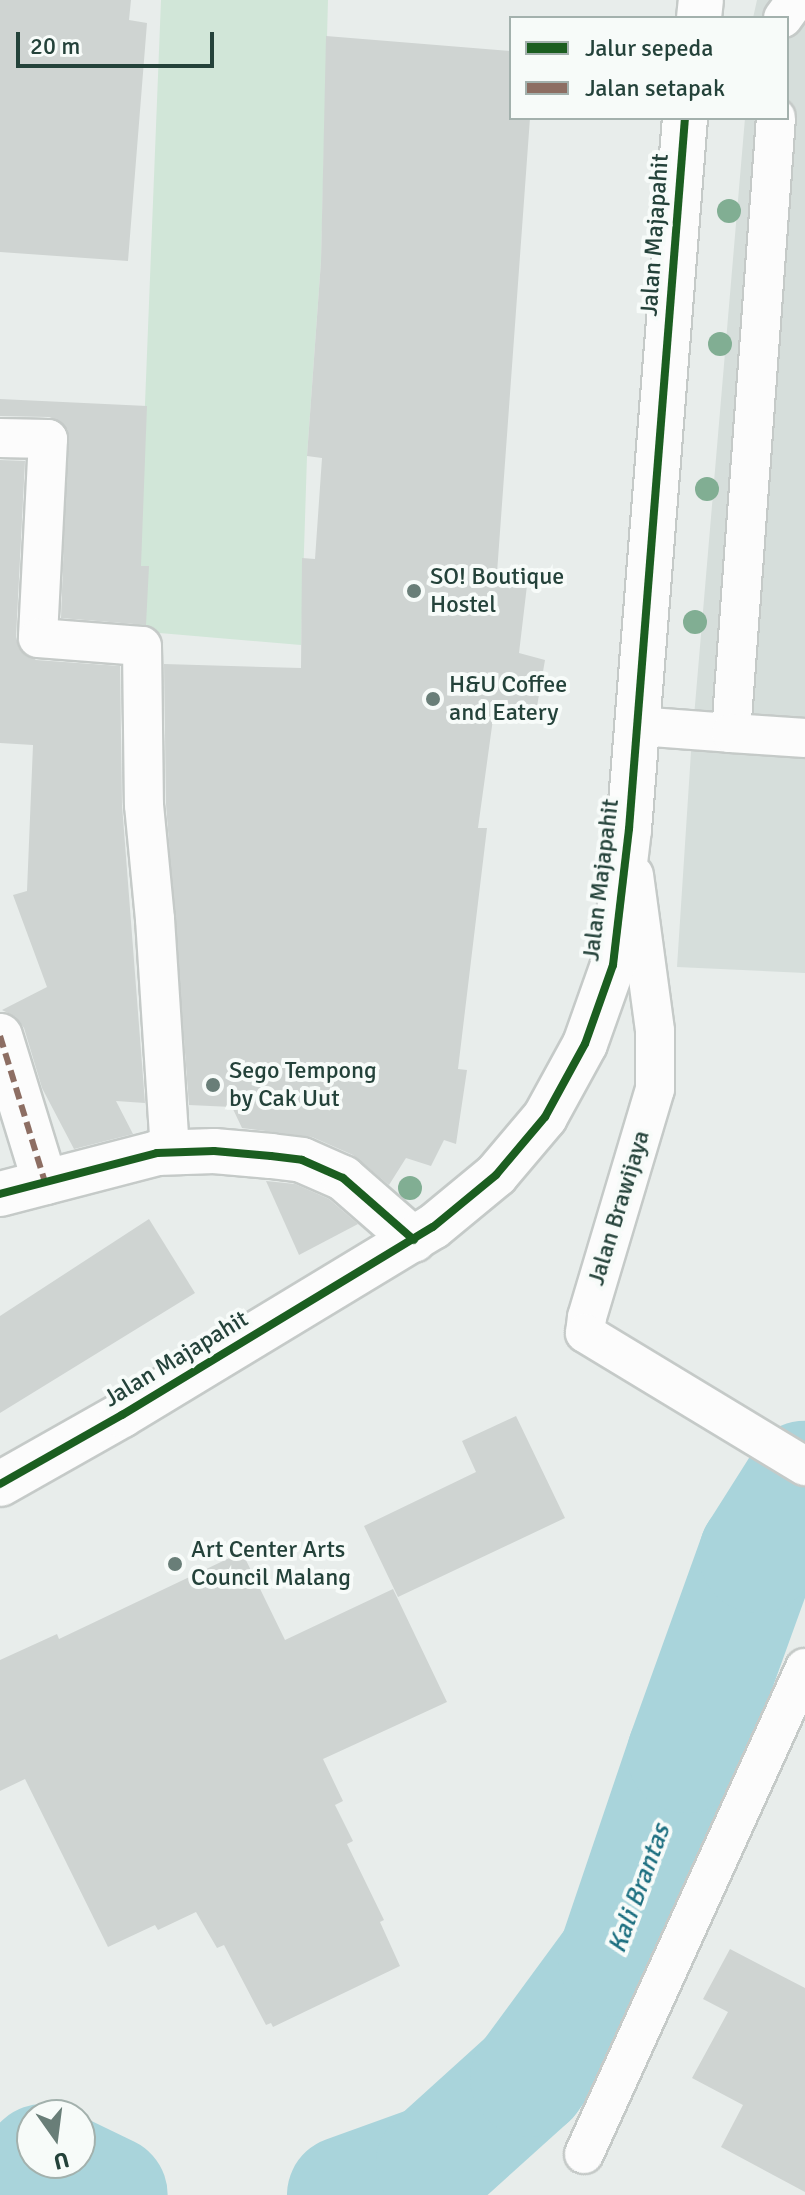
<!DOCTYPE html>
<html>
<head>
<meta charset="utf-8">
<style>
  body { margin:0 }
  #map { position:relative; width:805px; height:2195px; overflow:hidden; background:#e8edeb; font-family:Signika,sans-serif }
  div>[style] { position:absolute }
  .built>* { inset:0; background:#d6dedb }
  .green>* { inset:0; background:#d1e6d8 }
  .river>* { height:118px; margin:-59px; padding:0 59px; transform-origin:59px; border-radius:59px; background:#a9d4db }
  .building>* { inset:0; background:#cfd4d2 }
  .roads { filter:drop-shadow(2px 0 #c5cac8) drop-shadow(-2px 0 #c5cac8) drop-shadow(0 2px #c5cac8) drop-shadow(0 -2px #c5cac8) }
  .lane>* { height:38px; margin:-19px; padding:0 19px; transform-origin:19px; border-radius:19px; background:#fcfcfc }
  .street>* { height:44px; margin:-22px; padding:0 22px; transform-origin:22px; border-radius:22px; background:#fcfcfc }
  .secondary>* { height:44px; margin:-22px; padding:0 22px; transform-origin:22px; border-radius:22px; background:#fcfcfc }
  .quiet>* { height:6px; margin-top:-3px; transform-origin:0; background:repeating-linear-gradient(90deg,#8d6e63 0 12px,transparent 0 18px) }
  .cycleway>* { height:8px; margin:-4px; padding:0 4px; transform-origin:4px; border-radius:4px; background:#1b5e20 }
  .trees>* { width:24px; height:24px; margin:-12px; border-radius:50%; background:#81ae93 }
  .dots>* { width:22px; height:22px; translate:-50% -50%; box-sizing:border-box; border:4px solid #f7fbf9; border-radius:50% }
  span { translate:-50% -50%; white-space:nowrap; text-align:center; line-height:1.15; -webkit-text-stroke:8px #f7fbf9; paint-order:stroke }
  .street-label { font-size:24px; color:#24423a }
  .poi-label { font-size:24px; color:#24423a }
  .left { translate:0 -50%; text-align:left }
  .water-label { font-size:26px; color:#1c6f80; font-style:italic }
  .legend { position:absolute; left:509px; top:16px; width:280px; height:104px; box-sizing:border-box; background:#f7fbf9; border:2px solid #a3b1ad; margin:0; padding:10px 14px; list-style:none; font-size:24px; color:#24423a }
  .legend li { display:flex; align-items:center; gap:16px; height:40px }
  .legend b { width:40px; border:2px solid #a3b1ad }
  .north { position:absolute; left:16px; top:2099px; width:80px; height:80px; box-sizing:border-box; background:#f7fbf9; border:2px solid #a3b1ad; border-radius:50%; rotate:166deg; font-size:22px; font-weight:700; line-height:32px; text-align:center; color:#24423a }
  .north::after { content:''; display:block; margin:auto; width:28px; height:36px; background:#697e78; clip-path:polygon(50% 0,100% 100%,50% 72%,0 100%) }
  .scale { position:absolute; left:16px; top:32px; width:198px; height:36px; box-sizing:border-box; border:4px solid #24423a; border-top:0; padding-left:10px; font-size:24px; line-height:28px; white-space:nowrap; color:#24423a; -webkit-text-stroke:6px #f7fbf9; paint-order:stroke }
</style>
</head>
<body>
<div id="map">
  <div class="built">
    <div style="clip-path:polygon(757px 0,805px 0,805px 973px,677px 967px,691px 752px,745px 118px,787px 118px,787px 18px,753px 18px)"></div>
  </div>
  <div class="green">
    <div style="clip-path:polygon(161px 0,328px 0,321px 261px,307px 456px,301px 645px,136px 631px)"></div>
  </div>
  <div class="river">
    <div style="left:43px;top:2163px;width:73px;rotate:25.9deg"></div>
    <div style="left:346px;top:2195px;width:95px;rotate:-19.8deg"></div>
    <div style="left:435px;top:2163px;width:127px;rotate:-42.1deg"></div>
    <div style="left:529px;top:2078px;width:149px;rotate:-53.7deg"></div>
    <div style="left:617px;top:1958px;width:215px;rotate:-71.3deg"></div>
    <div style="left:686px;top:1754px;width:213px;rotate:-70.2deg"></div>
    <div style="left:758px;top:1554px;width:88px;rotate:-57.6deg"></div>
  </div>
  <div class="building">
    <div style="clip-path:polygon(0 0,131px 0,129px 20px,147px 23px,128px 261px,0 252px)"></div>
    <div style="clip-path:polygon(326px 36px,511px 51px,511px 118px,530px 118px,497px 573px,528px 577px,519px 653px,545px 660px,534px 724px,493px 719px,478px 828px,487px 828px,458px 1069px,467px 1070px,456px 1144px,444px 1140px,431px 1166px,406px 1158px,389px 1185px,353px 1155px,312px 1137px,242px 1128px,232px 1107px,189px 1105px,166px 804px,164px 664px,301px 668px,302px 558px,315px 559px,322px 458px,307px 456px,321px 261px)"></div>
    <div style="clip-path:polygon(0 399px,147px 406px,141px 566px,149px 566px,146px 625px,61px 618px,68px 430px,60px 421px,49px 417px,0 416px)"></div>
    <div style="clip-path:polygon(0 460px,25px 461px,16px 637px,19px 648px,36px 660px,120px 666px,122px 805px,145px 1103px,116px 1101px,133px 1134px,74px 1149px,42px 1088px,24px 1028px,16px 1017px,2px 1010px,47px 987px,13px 895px,27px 891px,33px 745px,0 743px)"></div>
    <div style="clip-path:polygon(266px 1181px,295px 1184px,329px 1199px,358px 1224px,299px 1255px)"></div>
    <div style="clip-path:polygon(149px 1219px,195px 1293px,0 1413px,0 1316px)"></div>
    <div style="clip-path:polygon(516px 1416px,565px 1518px,398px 1597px,364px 1526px,476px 1472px,462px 1441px)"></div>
    <div style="clip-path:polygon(242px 1552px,285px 1640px,393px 1589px,447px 1702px,323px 1759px,343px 1801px,335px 1805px,353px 1841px,347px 1844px,384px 1920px,380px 1922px,400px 1966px,273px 2027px,271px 2023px,266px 2025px,224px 1945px,217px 1948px,196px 1912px,158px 1930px,155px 1925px,108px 1947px,25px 1779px,0 1791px,0 1660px,57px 1634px,59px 1639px)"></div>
    <div style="clip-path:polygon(730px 1949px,805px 1988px,805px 2192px,721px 2147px,743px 2105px,692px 2078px,728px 2012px,703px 1999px)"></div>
  </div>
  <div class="roads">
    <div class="lane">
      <div style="left:783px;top:18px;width:22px;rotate:-54deg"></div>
      <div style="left:0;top:438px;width:48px;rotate:1.2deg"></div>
      <div style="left:48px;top:439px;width:199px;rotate:92.9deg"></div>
      <div style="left:38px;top:638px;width:104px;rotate:4.4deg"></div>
      <div style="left:142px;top:646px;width:159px;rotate:89.3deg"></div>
      <div style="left:144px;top:805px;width:115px;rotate:84.5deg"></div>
      <div style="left:155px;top:919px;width:234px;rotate:86.3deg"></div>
      <div style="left:638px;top:726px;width:93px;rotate:4.3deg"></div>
      <div style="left:731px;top:733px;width:617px;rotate:-85.82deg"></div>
      <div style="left:731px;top:733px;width:74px;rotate:3.9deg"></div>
      <div style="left:634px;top:875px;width:157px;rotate:82.3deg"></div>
      <div style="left:655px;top:1031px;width:58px;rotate:90deg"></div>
      <div style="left:655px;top:1089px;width:238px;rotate:106.6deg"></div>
      <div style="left:587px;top:1317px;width:16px;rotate:97deg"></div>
      <div style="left:585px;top:1333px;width:257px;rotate:31.2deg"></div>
      <div style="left:584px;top:2154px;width:534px;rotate:-65.55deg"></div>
    </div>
    <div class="street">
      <div style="left:0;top:1036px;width:153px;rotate:72.9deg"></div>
      <div style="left:0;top:1194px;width:162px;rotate:-14.6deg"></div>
      <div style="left:157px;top:1153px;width:57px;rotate:-2deg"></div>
      <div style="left:214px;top:1151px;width:57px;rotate:5deg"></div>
      <div style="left:271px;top:1156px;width:31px;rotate:7deg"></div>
      <div style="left:302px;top:1160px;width:45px;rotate:23.7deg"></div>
      <div style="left:343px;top:1178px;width:94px;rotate:41.1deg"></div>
    </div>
    <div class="secondary">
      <div style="left:699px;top:18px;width:18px;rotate:-84deg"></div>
      <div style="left:0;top:1484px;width:140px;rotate:-29.5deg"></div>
      <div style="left:122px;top:1415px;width:363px;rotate:-31.2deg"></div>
      <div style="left:433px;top:1227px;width:82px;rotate:-39.5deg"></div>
      <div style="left:496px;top:1175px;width:76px;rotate:-49.8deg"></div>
      <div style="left:545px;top:1117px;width:83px;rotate:-61.3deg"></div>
      <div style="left:585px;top:1044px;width:84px;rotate:-70.5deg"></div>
      <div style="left:613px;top:965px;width:137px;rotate:-83.3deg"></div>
      <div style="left:629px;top:829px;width:713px;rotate:-85.5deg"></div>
    </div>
  </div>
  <div class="quiet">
    <div style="left:0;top:1036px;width:153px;rotate:72.9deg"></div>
  </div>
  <div class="cycleway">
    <div style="left:0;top:1194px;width:162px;rotate:-14.6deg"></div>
    <div style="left:157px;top:1153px;width:57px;rotate:-2deg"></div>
    <div style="left:214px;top:1151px;width:57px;rotate:5deg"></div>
    <div style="left:271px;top:1156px;width:31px;rotate:7deg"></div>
    <div style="left:302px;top:1160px;width:45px;rotate:23.7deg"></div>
    <div style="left:343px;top:1178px;width:94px;rotate:41.1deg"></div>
    <div style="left:0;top:1484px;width:140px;rotate:-29.5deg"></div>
    <div style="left:122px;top:1415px;width:363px;rotate:-31.2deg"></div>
    <div style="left:433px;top:1227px;width:82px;rotate:-39.5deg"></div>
    <div style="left:496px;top:1175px;width:76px;rotate:-49.8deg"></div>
    <div style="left:545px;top:1117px;width:83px;rotate:-61.3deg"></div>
    <div style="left:585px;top:1044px;width:84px;rotate:-70.5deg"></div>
    <div style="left:613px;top:965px;width:137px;rotate:-83.3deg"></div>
    <div style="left:629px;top:829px;width:713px;rotate:-85.5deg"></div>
  </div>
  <div class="trees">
    <div style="left:729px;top:211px"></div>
    <div style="left:720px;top:344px"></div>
    <div style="left:707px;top:489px"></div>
    <div style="left:695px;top:622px"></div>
    <div style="left:410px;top:1188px"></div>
  </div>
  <div class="dots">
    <div style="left:414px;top:591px;background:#697e78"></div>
    <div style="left:433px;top:699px;background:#697e78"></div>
    <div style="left:213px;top:1085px;background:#697e78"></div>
    <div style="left:175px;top:1564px;background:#697e78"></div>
  </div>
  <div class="street-label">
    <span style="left:655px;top:235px;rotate:-86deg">Jalan Majapahit</span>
    <span style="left:601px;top:880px;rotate:-83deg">Jalan Majapahit</span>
    <span style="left:619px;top:1208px;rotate:-73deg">Jalan Brawijaya</span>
    <span style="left:176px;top:1359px;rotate:-31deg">Jalan Majapahit</span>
  </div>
  <div class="poi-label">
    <span class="left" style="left:430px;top:591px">SO! Boutique<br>Hostel</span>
    <span class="left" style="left:449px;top:699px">H&amp;U Coffee<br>and Eatery</span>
    <span class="left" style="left:229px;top:1085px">Sego Tempong<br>by Cak Uut</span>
    <span class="left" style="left:191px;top:1564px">Art Center Arts<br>Council Malang</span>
  </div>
  <div class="water-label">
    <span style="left:640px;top:1889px;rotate:-70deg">Kali Brantas</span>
  </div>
  <ul class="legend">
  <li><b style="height:10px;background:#1b5e20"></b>Jalur sepeda</li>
  <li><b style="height:10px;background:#8d6e63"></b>Jalan setapak</li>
  </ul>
  <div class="north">U</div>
  <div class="scale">20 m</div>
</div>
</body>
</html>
